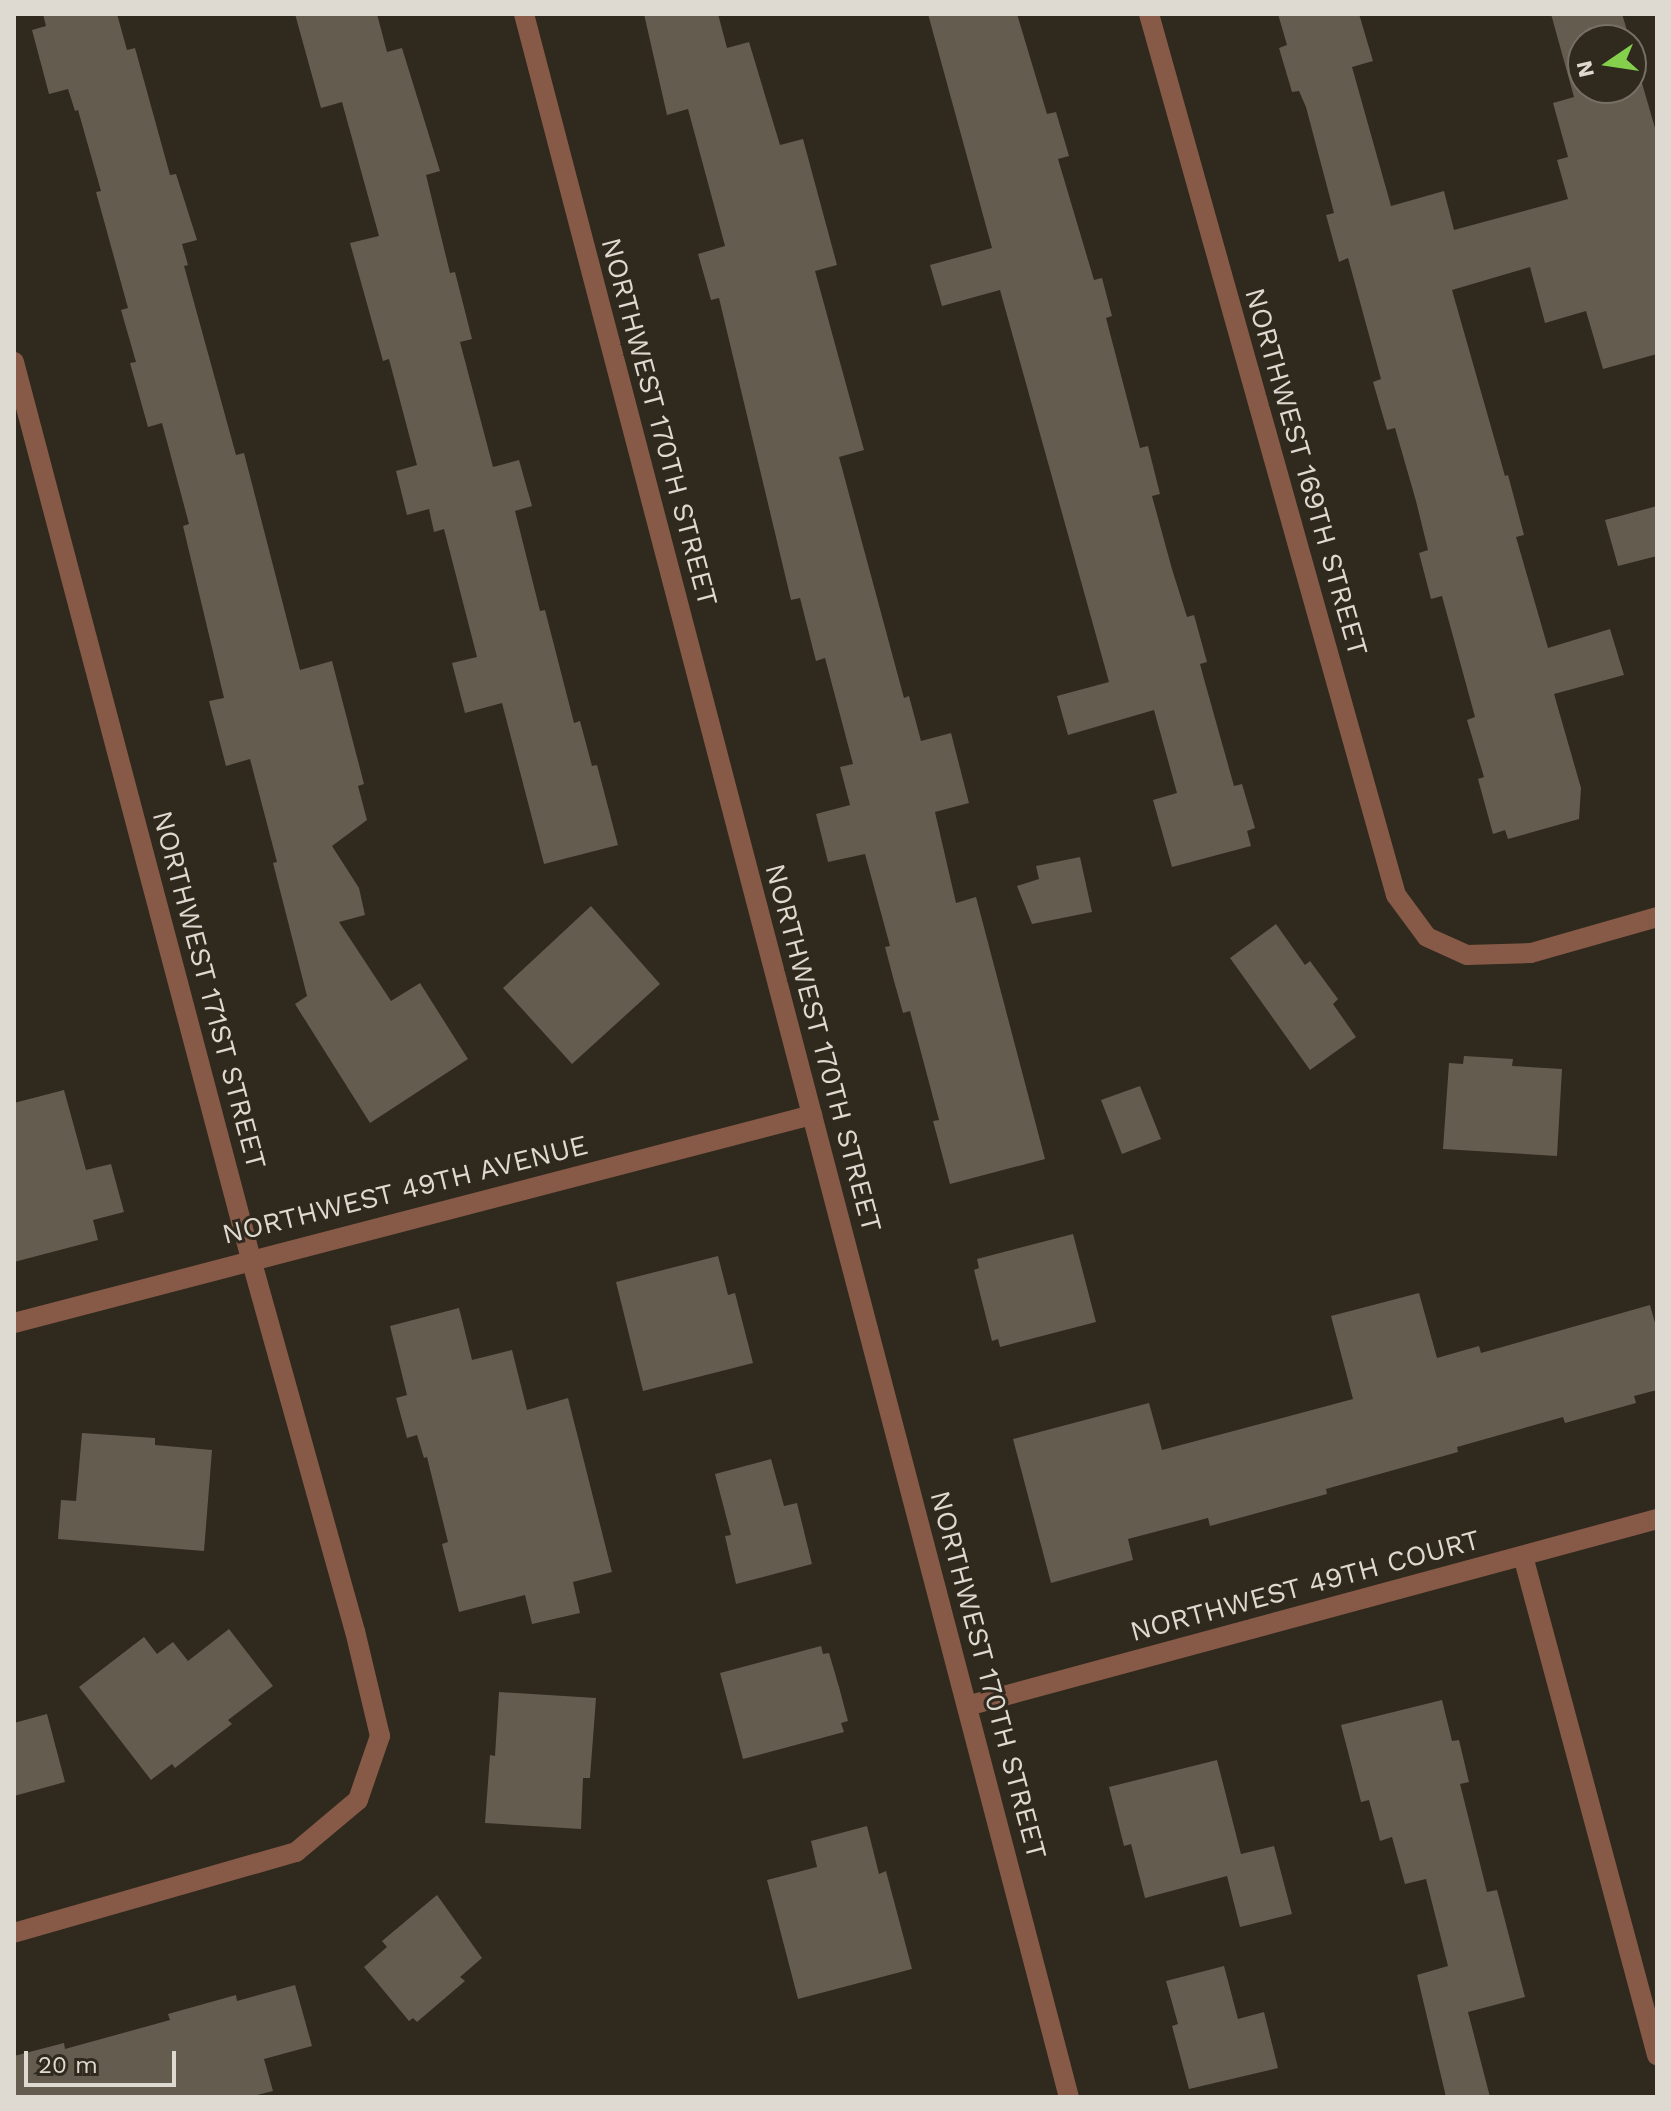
<!DOCTYPE html>
<html>
<head>
<meta charset="utf-8">
<style>
  body { margin:0 }
  #map { position:relative; width:1671px; height:2111px; overflow:hidden; background:#30291d; font-family:"Work Sans",sans-serif }
  div>[style] { position:absolute }
  .building>* { inset:0; background:#645c4f }
  .street>* { height:20px; margin:-10px; padding:0 10px; transform-origin:10px; border-radius:10px; background:#875a48 }
  span { translate:-50% -50%; white-space:nowrap; text-align:center; line-height:1.15; -webkit-text-stroke:6px #30291d; paint-order:stroke }
  .street-label { font-size:28px; color:#ded9d1 }
  .frame { position:absolute; inset:0; border:16px solid #ded9d1; pointer-events:none }
  .north { position:absolute; left:1567px; top:24px; width:80px; height:80px; box-sizing:border-box; background:#30291d; border:2px solid #766f65; border-radius:50%; rotate:257deg; font-size:22px; font-weight:700; line-height:32px; text-align:center; color:#ded9d1 }
  .north::after { content:''; display:block; margin:auto; width:28px; height:36px; background:#84d04d; clip-path:polygon(50% 0,100% 100%,50% 72%,0 100%) }
  .scale { position:absolute; left:24px; top:2051px; width:152px; height:36px; box-sizing:border-box; border:4px solid #ded9d1; border-top:0; padding-left:10px; font-size:24px; line-height:28px; white-space:nowrap; color:#ded9d1; -webkit-text-stroke:6px #30291d; paint-order:stroke }
</style>
</head>
<body>
<div id="map">
  <div class="building">
    <div style="clip-path:polygon(43px 14px,117px 14px,127px 50px,135px 48px,170px 175px,176px 174px,197px 240px,182px 244px,188px 265px,184px 266px,236px 455px,244px 453px,300px 670px,332px 661px,364px 784px,358px 786px,367px 820px,332px 846px,359px 888px,365px 915px,339px 922px,391px 1001px,420px 983px,468px 1059px,370px 1123px,295px 1004px,307px 996px,273px 863px,277px 862px,250px 759px,226px 766px,209px 701px,224px 698px,183px 526px,189px 524px,162px 423px,148px 427px,130px 363px,136px 362px,121px 310px,128px 308px,96px 192px,101px 191px,78px 110px,75px 111px,68px 89px,49px 94px,32px 30px,46px 26px)"></div>
    <div style="clip-path:polygon(295px 14px,377px 14px,387px 52px,402px 48px,440px 171px,426px 175px,450px 273px,455px 272px,472px 339px,460px 342px,493px 467px,519px 460px,532px 506px,515px 511px,540px 611px,545px 610px,574px 723px,580px 721px,592px 766px,597px 765px,618px 845px,544px 864px,502px 703px,465px 713px,452px 663px,477px 657px,444px 529px,434px 532px,429px 509px,407px 515px,396px 471px,417px 465px,389px 359px,383px 361px,350px 243px,379px 236px,342px 102px,321px 108px)"></div>
    <div style="clip-path:polygon(644px 14px,718px 14px,727px 48px,749px 42px,780px 145px,803px 139px,837px 265px,815px 271px,864px 450px,839px 457px,904px 698px,909px 696px,921px 741px,951px 733px,969px 803px,935px 812px,956px 903px,976px 897px,1045px 1159px,950px 1184px,933px 1121px,939px 1120px,910px 1011px,903px 1013px,894px 981px,885px 947px,890px 946px,865px 854px,828px 862px,816px 814px,850px 805px,840px 767px,853px 764px,825px 658px,816px 661px,800px 598px,791px 600px,719px 298px,711px 300px,698px 254px,725px 246px,688px 109px,667px 115px)"></div>
    <div style="clip-path:polygon(928px 14px,1017px 14px,1047px 114px,1056px 112px,1069px 156px,1058px 159px,1094px 280px,1102px 278px,1112px 316px,1106px 318px,1140px 448px,1148px 446px,1160px 494px,1152px 496px,1172px 569px,1187px 617px,1194px 615px,1207px 662px,1200px 664px,1204px 679px,1234px 786px,1242px 784px,1255px 828px,1247px 831px,1251px 846px,1172px 867px,1153px 800px,1177px 793px,1154px 710px,1068px 735px,1057px 696px,1109px 682px,1000px 290px,942px 306px,930px 265px,992px 248px)"></div>
    <div style="clip-path:polygon(1278px 14px,1359px 14px,1373px 61px,1352px 67px,1391px 206px,1444px 191px,1454px 230px,1568px 199px,1557px 160px,1568px 157px,1553px 103px,1574px 97px,1551px 14px,1622px 14px,1630px 40px,1583px 40px,1583px 88px,1631px 88px,1631px 45px,1657px 135px,1657px 354px,1603px 369px,1586px 311px,1545px 323px,1530px 267px,1452px 290px,1505px 476px,1508px 475px,1524px 535px,1516px 537px,1548px 648px,1610px 629px,1624px 675px,1554px 694px,1581px 788px,1579px 819px,1508px 839px,1505px 830px,1493px 834px,1478px 779px,1484px 777px,1467px 720px,1475px 717px,1442px 596px,1431px 599px,1419px 553px,1428px 550px,1416px 501px,1395px 428px,1387px 430px,1373px 382px,1381px 379px,1348px 258px,1339px 262px,1326px 215px,1334px 213px,1306px 107px,1299px 91px,1292px 92px,1279px 48px,1287px 45px)"></div>
    <div style="clip-path:polygon(1657px 506px,1657px 556px,1618px 566px,1605px 520px)"></div>
    <div style="clip-path:polygon(1080px 857px,1092px 912px,1032px 924px,1017px 886px,1039px 879px,1036px 866px)"></div>
    <div style="clip-path:polygon(591px 906px,660px 984px,572px 1064px,503px 988px)"></div>
    <div style="clip-path:polygon(1276px 924px,1305px 965px,1310px 961px,1338px 999px,1333px 1004px,1356px 1037px,1310px 1070px,1230px 958px)"></div>
    <div style="clip-path:polygon(1464px 1056px,1513px 1059px,1512px 1066px,1562px 1069px,1557px 1156px,1443px 1149px,1449px 1063px,1463px 1064px)"></div>
    <div style="clip-path:polygon(1140px 1086px,1161px 1139px,1122px 1154px,1101px 1100px)"></div>
    <div style="clip-path:polygon(64px 1090px,86px 1170px,111px 1164px,124px 1212px,93px 1220px,98px 1240px,14px 1262px,14px 1103px)"></div>
    <div style="clip-path:polygon(1073px 1234px,1096px 1322px,1000px 1347px,998px 1339px,992px 1341px,974px 1270px,979px 1268px,977px 1259px)"></div>
    <div style="clip-path:polygon(718px 1256px,728px 1295px,735px 1293px,753px 1363px,643px 1391px,616px 1282px)"></div>
    <div style="clip-path:polygon(1419px 1293px,1437px 1358px,1479px 1346px,1481px 1353px,1650px 1305px,1657px 1330px,1657px 1390px,1634px 1396px,1636px 1403px,1565px 1423px,1563px 1417px,1457px 1447px,1458px 1452px,1326px 1489px,1327px 1494px,1210px 1526px,1208px 1518px,1128px 1539px,1133px 1560px,1051px 1583px,1013px 1439px,1149px 1403px,1162px 1450px,1353px 1399px,1331px 1316px)"></div>
    <div style="clip-path:polygon(459px 1308px,472px 1360px,512px 1350px,527px 1410px,568px 1398px,612px 1572px,573px 1582px,580px 1613px,532px 1624px,525px 1595px,459px 1612px,442px 1544px,448px 1542px,427px 1457px,424px 1458px,417px 1435px,407px 1438px,396px 1398px,407px 1395px,390px 1326px)"></div>
    <div style="clip-path:polygon(82px 1433px,155px 1438px,155px 1445px,212px 1450px,204px 1551px,58px 1539px,61px 1500px,76px 1501px)"></div>
    <div style="clip-path:polygon(771px 1459px,784px 1506px,797px 1503px,812px 1564px,736px 1584px,725px 1536px,731px 1535px,715px 1474px)"></div>
    <div style="clip-path:polygon(229px 1629px,273px 1686px,228px 1720px,232px 1724px,203px 1746px,175px 1768px,172px 1764px,151px 1780px,79px 1687px,144px 1637px,157px 1654px,173px 1642px,188px 1661px)"></div>
    <div style="clip-path:polygon(821px 1646px,823px 1654px,829px 1653px,839px 1687px,848px 1721px,841px 1723px,844px 1732px,743px 1759px,720px 1673px)"></div>
    <div style="clip-path:polygon(499px 1692px,596px 1698px,590px 1778px,583px 1778px,581px 1829px,485px 1823px,490px 1755px,495px 1756px)"></div>
    <div style="clip-path:polygon(1442px 1700px,1452px 1741px,1459px 1740px,1469px 1782px,1460px 1784px,1487px 1892px,1497px 1890px,1525px 1997px,1468px 2012px,1490px 2097px,1446px 2097px,1417px 1975px,1448px 1966px,1426px 1879px,1405px 1884px,1392px 1837px,1380px 1841px,1369px 1800px,1361px 1802px,1341px 1725px)"></div>
    <div style="clip-path:polygon(47px 1714px,65px 1782px,14px 1796px,14px 1723px)"></div>
    <div style="clip-path:polygon(1217px 1760px,1241px 1854px,1274px 1846px,1292px 1914px,1240px 1927px,1227px 1876px,1145px 1898px,1131px 1844px,1124px 1846px,1109px 1787px)"></div>
    <div style="clip-path:polygon(867px 1826px,879px 1874px,886px 1871px,912px 1969px,798px 1999px,767px 1880px,817px 1867px,811px 1841px)"></div>
    <div style="clip-path:polygon(437px 1895px,482px 1958px,460px 1977px,465px 1981px,417px 2022px,413px 2018px,409px 2021px,364px 1967px,387px 1947px,382px 1941px)"></div>
    <div style="clip-path:polygon(1224px 1966px,1238px 2019px,1264px 2012px,1278px 2068px,1189px 2089px,1172px 2026px,1178px 2024px,1166px 1981px)"></div>
    <div style="clip-path:polygon(295px 1985px,312px 2046px,264px 2059px,273px 2091px,249px 2097px,14px 2097px,14px 2056px,64px 2043px,65px 2049px,170px 2020px,168px 2014px,236px 1995px,237px 2001px)"></div>
  </div>
  <div class="street">
    <div style="left:524px;top:14px;width:2153px;rotate:75.34deg"></div>
    <div style="left:1149px;top:14px;width:915px;rotate:74.34deg"></div>
    <div style="left:1396px;top:895px;width:52px;rotate:53.6deg"></div>
    <div style="left:1427px;top:937px;width:44px;rotate:24.2deg"></div>
    <div style="left:1467px;top:955px;width:64px;rotate:-1.8deg"></div>
    <div style="left:1531px;top:953px;width:131px;rotate:-15.9deg"></div>
    <div style="left:14px;top:362px;width:928px;rotate:75.2deg"></div>
    <div style="left:251px;top:1259px;width:386px;rotate:74.4deg"></div>
    <div style="left:355px;top:1631px;width:108px;rotate:76.6deg"></div>
    <div style="left:380px;top:1736px;width:68px;rotate:109deg"></div>
    <div style="left:358px;top:1800px;width:81px;rotate:140deg"></div>
    <div style="left:296px;top:1852px;width:293px;rotate:164deg"></div>
    <div style="left:14px;top:1323px;width:825px;rotate:-14.61deg"></div>
    <div style="left:1523px;top:1556px;width:517px;rotate:74.97deg"></div>
    <div style="left:967px;top:1706px;width:715px;rotate:-15.16deg"></div>
  </div>
  <div class="street-label">
    <span style="left:659px;top:422px;rotate:75deg">NORTHWEST 170TH STREET</span>
    <span style="left:1306px;top:472px;rotate:74deg">NORTHWEST 169TH STREET</span>
    <span style="left:209px;top:990px;rotate:75deg">NORTHWEST 171ST STREET</span>
    <span style="left:823px;top:1048px;rotate:75deg">NORTHWEST 170TH STREET</span>
    <span style="left:405px;top:1190px;rotate:-14deg">NORTHWEST 49TH AVENUE</span>
    <span style="left:1305px;top:1586px;rotate:-15deg">NORTHWEST 49TH COURT</span>
    <span style="left:988px;top:1675px;rotate:75deg">NORTHWEST 170TH STREET</span>
  </div>
  <div class="frame"></div>
  <div class="north">N</div>
  <div class="scale">20 m</div>
</div>
</body>
</html>
